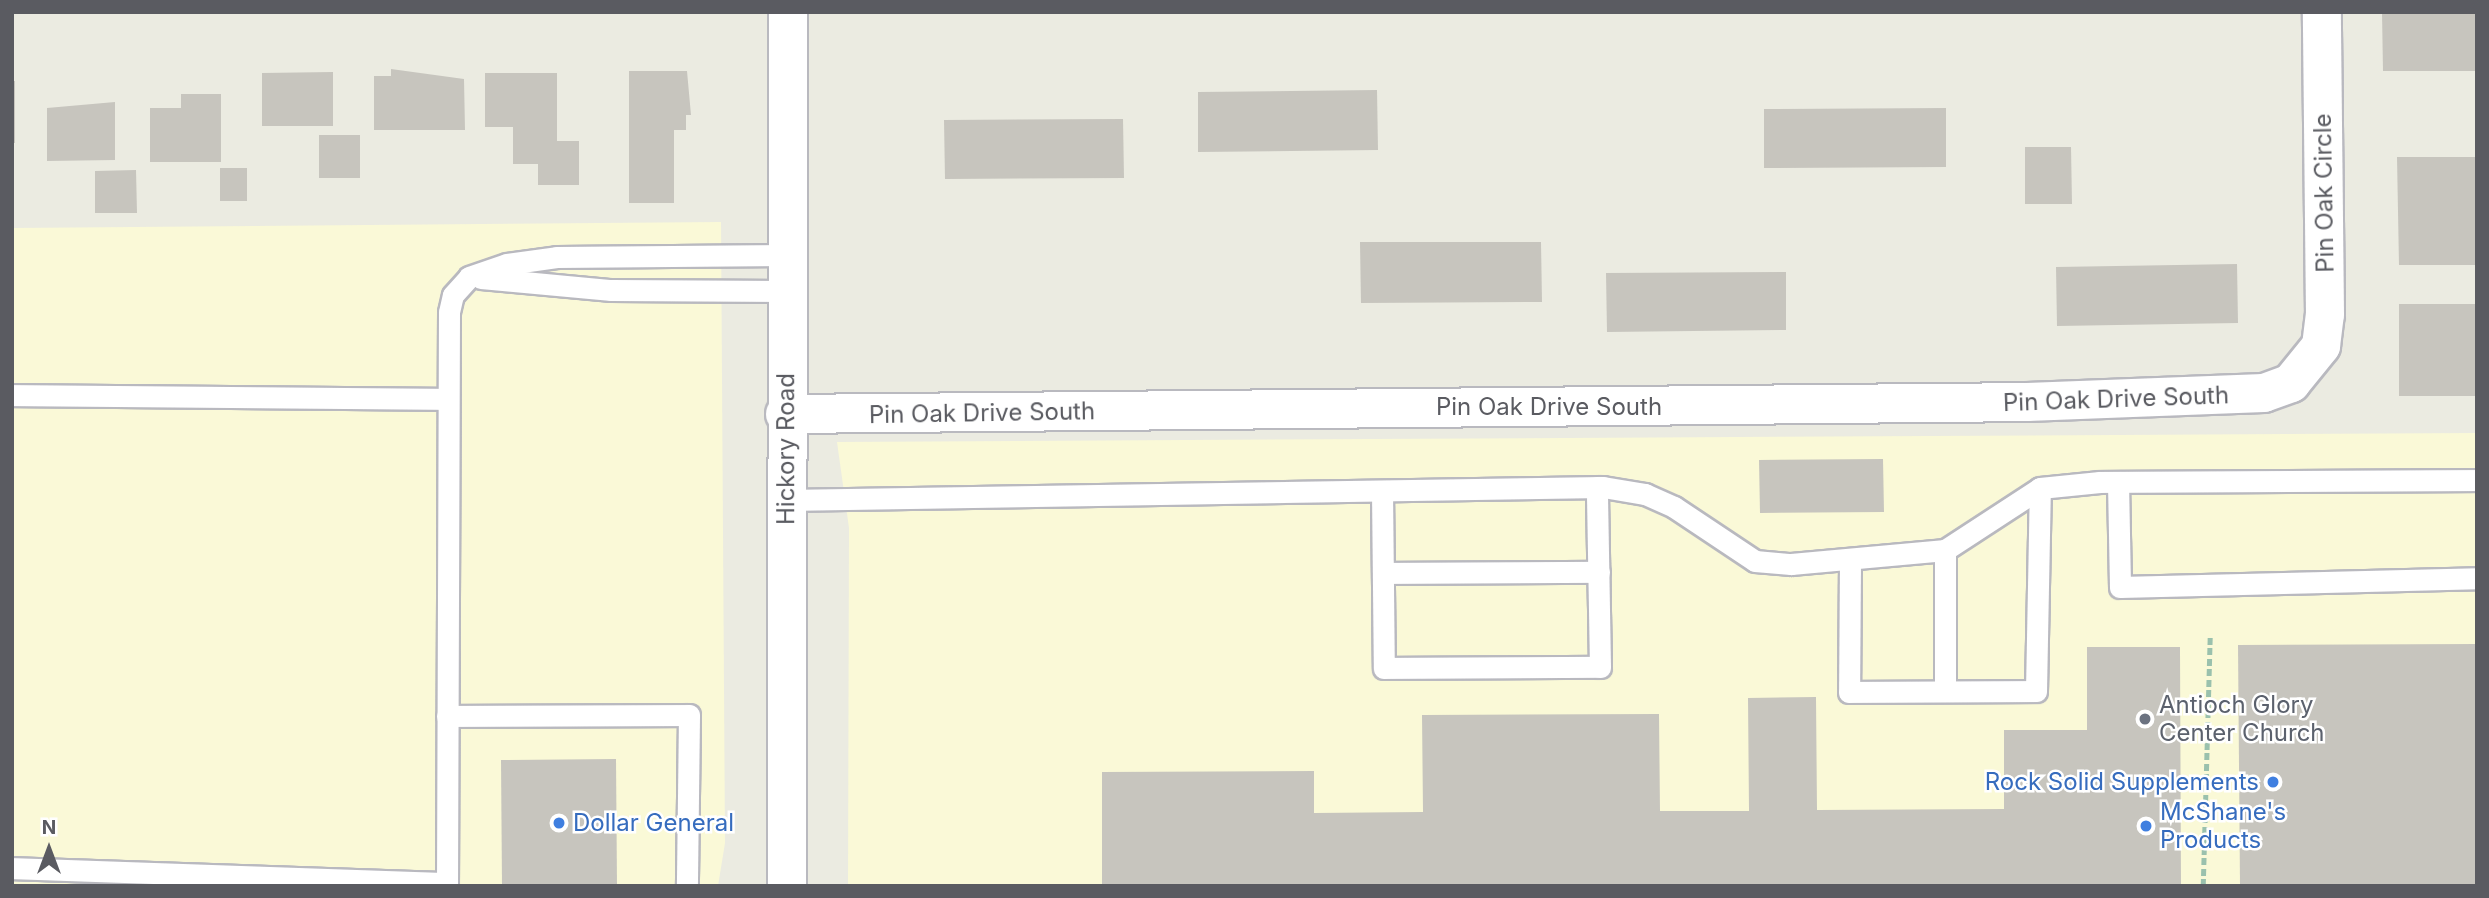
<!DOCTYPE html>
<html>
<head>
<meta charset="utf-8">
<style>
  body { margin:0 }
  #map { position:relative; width:2489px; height:898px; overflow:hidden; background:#ebebe1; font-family:Inter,sans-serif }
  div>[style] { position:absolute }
  .commercial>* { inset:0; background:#faf9d7 }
  .building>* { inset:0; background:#c7c5be }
  .path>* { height:4.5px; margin-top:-2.25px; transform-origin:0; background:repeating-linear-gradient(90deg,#9ac1ad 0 7px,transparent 0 10.5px) }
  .roads { filter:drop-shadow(2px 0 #b9b9bf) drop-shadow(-2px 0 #b9b9bf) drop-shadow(0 2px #b9b9bf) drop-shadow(0 -2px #b9b9bf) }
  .lane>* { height:21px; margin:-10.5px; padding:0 10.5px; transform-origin:10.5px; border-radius:10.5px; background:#fff }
  .street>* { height:38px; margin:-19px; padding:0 19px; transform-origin:19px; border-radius:19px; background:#fff }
  .secondary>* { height:38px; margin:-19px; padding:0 19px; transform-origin:19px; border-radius:19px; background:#fff }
  .dots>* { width:19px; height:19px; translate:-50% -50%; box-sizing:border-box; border:4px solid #fff; border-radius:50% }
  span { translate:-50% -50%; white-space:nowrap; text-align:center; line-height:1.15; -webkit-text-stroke:5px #fff; paint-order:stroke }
  .street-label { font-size:24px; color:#5a5b61 }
  .worship-label { font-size:24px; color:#5b616d }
  .left { translate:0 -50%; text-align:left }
  .shop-label { font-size:24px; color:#366cbe }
  .right { translate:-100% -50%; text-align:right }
  .frame { position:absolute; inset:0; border:14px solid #5a5b61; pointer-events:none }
  .north { position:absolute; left:14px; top:814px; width:70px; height:70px; -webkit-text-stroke:5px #fff; paint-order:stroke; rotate:0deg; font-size:19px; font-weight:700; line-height:28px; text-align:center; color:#5a5b61 }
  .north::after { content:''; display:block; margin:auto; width:24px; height:32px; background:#5a5b61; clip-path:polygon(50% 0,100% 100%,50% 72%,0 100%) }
</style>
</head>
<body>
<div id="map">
  <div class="commercial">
    <div style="clip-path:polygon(721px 222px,725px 843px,718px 886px,12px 886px,12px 228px)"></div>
    <div style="clip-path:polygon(2477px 433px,2477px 886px,848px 886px,849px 528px,837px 442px)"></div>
  </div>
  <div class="building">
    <div style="clip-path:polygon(2382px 12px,2477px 12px,2477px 71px,2383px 71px)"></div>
    <div style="clip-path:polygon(391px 69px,464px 79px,465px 130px,374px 130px,374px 76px,391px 76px)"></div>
    <div style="clip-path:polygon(629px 71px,687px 71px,691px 115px,686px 115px,686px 130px,674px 130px,674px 203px,629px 203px)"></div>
    <div style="clip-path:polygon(333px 72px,333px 126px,262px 126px,262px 73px)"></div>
    <div style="clip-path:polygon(485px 73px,557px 73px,557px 141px,579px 141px,579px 185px,538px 185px,538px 164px,513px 164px,513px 127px,485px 127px)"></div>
    <div style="clip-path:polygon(12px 81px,15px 81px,15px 143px,12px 143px)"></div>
    <div style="clip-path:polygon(1377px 90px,1378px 150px,1198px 152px,1198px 92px)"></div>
    <div style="clip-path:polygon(181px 94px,221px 94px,221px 162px,150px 162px,150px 108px,181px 108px)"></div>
    <div style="clip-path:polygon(115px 102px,115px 160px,47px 161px,47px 108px)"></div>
    <div style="clip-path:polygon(1946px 108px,1946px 167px,1764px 168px,1764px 109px)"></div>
    <div style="clip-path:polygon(1123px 119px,1124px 178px,945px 179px,944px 120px)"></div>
    <div style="clip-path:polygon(319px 135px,360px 135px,360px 178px,319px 178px)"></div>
    <div style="clip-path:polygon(2025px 147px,2071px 147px,2072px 204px,2025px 204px)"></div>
    <div style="clip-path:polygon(2397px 157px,2477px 157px,2477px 265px,2399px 265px)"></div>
    <div style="clip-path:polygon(220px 168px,247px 168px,247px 201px,220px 201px)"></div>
    <div style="clip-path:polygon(136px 170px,137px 213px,95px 213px,95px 171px)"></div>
    <div style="clip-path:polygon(1360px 242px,1541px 242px,1542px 302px,1361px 303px)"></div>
    <div style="clip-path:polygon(2237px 264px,2238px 323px,2057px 326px,2056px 267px)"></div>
    <div style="clip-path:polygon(1786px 272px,1786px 330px,1607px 332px,1606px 273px)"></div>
    <div style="clip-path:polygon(2399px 304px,2477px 304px,2477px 396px,2399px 396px)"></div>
    <div style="clip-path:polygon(1883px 459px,1884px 512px,1760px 513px,1759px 460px)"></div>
    <div style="clip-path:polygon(2477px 644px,2477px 886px,2240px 886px,2238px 645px)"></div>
    <div style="clip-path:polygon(2087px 647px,2180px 647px,2181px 886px,1102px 886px,1102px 772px,1314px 771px,1314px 813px,1423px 812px,1422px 715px,1659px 714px,1660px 811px,1749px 811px,1748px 698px,1816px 697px,1817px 810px,2004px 809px,2004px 730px,2087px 730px)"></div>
    <div style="clip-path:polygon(616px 759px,617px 886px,502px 886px,501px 760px)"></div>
  </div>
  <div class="path">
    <div style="left:2203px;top:886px;width:250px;rotate:-88.4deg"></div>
  </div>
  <div class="roads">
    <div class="lane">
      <div style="left:481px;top:278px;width:131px;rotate:5.3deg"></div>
      <div style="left:611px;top:290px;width:175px;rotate:0.3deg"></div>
      <div style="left:12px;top:395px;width:436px;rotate:0.5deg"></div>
      <div style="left:2118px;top:482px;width:105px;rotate:88.9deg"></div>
      <div style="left:2120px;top:587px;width:357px;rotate:-1.4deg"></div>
      <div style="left:1382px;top:491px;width:177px;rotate:89.4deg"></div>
      <div style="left:1384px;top:668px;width:216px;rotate:-0.3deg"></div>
      <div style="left:1600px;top:667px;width:180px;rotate:-91deg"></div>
      <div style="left:785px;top:500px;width:818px;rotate:-0.91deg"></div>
      <div style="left:1603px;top:487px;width:43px;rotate:9.5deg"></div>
      <div style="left:1645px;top:494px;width:32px;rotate:24deg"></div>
      <div style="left:1674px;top:507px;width:97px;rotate:33.7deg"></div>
      <div style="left:1755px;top:561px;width:36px;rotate:5deg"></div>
      <div style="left:1791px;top:564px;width:155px;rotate:-5.2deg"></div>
      <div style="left:1945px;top:550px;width:113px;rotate:-33.1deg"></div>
      <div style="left:2040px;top:488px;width:60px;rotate:-5.7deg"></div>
      <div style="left:2100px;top:482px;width:377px;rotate:-0.3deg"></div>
      <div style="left:1945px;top:550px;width:141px;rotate:90deg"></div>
      <div style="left:1850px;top:562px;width:130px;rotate:90.4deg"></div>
      <div style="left:1849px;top:692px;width:187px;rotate:-0.3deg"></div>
      <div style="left:2036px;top:691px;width:203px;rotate:-88.9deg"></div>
      <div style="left:1383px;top:573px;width:216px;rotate:-0.3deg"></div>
      <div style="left:447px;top:716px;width:242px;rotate:-0.2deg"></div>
      <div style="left:689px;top:715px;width:171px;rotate:90.7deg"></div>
      <div style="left:12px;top:868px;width:435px;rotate:2deg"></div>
      <div style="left:447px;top:886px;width:574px;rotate:-89.8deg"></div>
      <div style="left:449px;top:312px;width:17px;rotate:-77deg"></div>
      <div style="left:453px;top:295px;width:24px;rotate:-48deg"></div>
      <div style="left:469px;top:277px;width:40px;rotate:-18.9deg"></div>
      <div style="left:507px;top:264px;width:50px;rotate:-8deg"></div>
      <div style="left:557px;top:257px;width:230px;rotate:-0.5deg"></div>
    </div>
    <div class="street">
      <div style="left:785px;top:414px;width:1242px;rotate:-0.55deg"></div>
      <div style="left:2027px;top:402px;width:237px;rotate:-2.2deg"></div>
      <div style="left:2264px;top:393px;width:29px;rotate:-20deg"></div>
      <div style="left:2291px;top:383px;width:48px;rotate:-51deg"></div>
      <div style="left:2321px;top:346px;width:31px;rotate:-83deg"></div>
      <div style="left:2325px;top:315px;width:303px;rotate:-90.6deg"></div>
    </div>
    <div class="secondary">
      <div style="left:787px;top:886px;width:874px;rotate:-89.93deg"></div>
    </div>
  </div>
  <div class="dots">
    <div style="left:2145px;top:719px;background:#6b7280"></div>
    <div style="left:2273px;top:782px;background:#3f7fe0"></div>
    <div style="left:559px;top:823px;background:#3f7fe0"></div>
    <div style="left:2146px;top:826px;background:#3f7fe0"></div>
  </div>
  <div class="street-label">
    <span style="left:2324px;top:193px;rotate:-91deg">Pin Oak Circle</span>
    <span style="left:2116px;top:399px;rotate:-2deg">Pin Oak Drive South</span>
    <span style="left:1549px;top:407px">Pin Oak Drive South</span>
    <span style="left:982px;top:413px;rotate:-1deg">Pin Oak Drive South</span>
    <span style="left:786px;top:449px;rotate:-90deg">Hickory Road</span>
  </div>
  <div class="worship-label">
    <span class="left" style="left:2159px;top:719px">Antioch Glory<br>Center Church</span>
  </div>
  <div class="shop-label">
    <span class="right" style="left:2259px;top:782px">Rock Solid Supplements</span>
    <span class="left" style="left:2160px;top:826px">McShane's<br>Products</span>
    <span class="left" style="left:573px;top:823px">Dollar General</span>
  </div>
  <div class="frame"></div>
  <div class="north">N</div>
</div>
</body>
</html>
